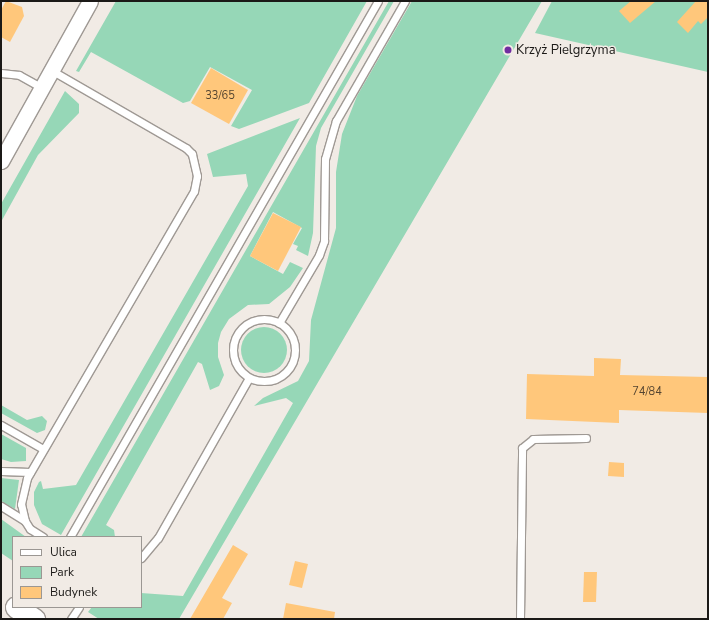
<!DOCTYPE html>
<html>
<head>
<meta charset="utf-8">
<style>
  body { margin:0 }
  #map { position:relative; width:709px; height:620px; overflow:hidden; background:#f1ebe5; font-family:"Nunito Sans",sans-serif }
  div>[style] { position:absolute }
  .green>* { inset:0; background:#96d7b7 }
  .round { border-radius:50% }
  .building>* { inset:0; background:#ffc77b }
  .roads { filter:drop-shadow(1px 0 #9f9994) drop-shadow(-1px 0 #9f9994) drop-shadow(0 1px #9f9994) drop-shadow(0 -1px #9f9994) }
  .lane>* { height:7px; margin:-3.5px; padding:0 3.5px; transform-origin:3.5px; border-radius:3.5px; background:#fff }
  .lane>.ring { margin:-3.5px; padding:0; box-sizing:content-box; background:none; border:7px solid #fff; border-radius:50% }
  .street>* { height:15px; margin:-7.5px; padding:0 7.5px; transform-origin:7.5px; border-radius:7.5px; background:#fff }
  .secondary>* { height:21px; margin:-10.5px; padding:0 10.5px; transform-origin:10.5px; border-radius:10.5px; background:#fff }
  .dots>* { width:11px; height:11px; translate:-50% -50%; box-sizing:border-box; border:2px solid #f1ebe5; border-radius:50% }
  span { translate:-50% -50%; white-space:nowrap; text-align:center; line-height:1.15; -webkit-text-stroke:3px #f1ebe5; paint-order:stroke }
  .number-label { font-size:11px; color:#544430 }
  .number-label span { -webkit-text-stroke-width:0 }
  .poi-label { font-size:13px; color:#1b1917 }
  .left { translate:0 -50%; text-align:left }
  .frame { position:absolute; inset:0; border:2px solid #1b1917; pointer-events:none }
  .legend { position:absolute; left:12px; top:536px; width:130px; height:72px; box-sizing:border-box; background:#f1ebe5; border:1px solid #9b9793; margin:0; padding:5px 7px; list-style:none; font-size:12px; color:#1b1917 }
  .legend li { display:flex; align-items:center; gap:8px; height:20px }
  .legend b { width:20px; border:1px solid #9b9793 }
</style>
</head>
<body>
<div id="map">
  <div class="green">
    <div style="clip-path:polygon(116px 1px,367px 1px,309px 103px,239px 129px,231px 126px,252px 90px,210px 67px,190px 101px,183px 103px,91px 52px,79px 72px,76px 71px)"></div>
    <div style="clip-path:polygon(389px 1px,394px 1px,321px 128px,316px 146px,313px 233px,308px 256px,296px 250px,298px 246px,293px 244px,302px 228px,273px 212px,250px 256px,283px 274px,290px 262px,303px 268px,290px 287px,269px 304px,248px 305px,229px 319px,221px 332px,218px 343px,218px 357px,224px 375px,219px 386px,210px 390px,202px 364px,198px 362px,106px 525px,114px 530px,115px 537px,81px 537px)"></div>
    <div style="clip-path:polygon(412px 1px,542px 1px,179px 619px,99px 619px,88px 612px,92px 607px,141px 607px,141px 593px,183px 596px,293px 403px,286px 398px,254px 406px,263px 398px,298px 381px,309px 361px,311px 320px,336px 228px,336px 172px,342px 134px,357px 96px)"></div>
    <div style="clip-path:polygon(552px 1px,708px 1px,708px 72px,535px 33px)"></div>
    <div style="clip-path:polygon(65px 91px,79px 104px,79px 113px,38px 155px,1px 222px,1px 204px)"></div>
    <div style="clip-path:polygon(300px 118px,61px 535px,42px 524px,34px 505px,34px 492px,39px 482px,41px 481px,43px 489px,76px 485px,248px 186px,246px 174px,213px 177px,207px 154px)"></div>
    <div class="round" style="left:241px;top:327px;width:46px;height:46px"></div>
    <div style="clip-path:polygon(1px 405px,27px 420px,42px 416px,47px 421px,45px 430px,37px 433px,1px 413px)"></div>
    <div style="clip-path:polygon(1px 434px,26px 448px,26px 461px,11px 462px,1px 459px)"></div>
    <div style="clip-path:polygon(1px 478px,19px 480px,15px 509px,1px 501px)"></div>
    <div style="clip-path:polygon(1px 519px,26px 537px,13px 537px,13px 561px,1px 553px)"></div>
  </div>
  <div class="building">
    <div style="clip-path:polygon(6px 1px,22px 7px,24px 16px,10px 42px,1px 37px,1px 10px)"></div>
    <div style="clip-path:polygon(631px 1px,656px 1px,630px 23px,619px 11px)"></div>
    <div style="clip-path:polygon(696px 1px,708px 1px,708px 17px,701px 24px,698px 21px,688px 33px,677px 22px)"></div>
    <div style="clip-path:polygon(211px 68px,248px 90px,229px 124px,191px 103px)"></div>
    <div style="clip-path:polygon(273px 213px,301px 227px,278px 271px,250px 256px)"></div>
    <div style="clip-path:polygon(594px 358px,621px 359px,620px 375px,708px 377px,708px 413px,619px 410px,619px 423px,526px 419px,527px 374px,594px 376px)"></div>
    <div style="clip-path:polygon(609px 462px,624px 463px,624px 477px,608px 476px)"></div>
    <div style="clip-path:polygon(233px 545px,248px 554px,222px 598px,232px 603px,223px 619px,190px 619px)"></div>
    <div style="clip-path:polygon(295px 561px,308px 564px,302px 588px,289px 585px)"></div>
    <div style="clip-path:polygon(584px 572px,597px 572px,596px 602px,583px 602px)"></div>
    <div style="clip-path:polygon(286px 603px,335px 612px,334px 619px,283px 619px)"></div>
  </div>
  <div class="roads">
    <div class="lane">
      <div style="left:1px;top:73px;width:18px;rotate:6deg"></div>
      <div style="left:19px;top:75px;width:26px;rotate:29deg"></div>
      <div class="ring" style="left:233px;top:319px;width:55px;height:55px"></div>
      <div style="left:279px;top:323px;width:79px;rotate:-59.5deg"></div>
      <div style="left:319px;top:255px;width:15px;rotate:-70deg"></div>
      <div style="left:324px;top:241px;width:82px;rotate:-89.3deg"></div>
      <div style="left:325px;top:159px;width:40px;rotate:-74deg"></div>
      <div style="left:336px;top:121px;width:138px;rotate:-60.1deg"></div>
      <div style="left:1px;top:425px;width:48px;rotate:29.7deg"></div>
      <div style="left:1px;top:471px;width:29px;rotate:2deg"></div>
      <div style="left:1px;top:506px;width:28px;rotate:32deg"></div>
      <div style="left:43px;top:537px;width:15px;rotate:-148deg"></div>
      <div style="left:30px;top:529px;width:9px;rotate:-122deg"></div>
      <div style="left:25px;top:521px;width:17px;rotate:-103deg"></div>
      <div style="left:21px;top:504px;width:27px;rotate:-77deg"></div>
      <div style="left:27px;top:478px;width:332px;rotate:-59.8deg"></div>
      <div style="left:194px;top:191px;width:15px;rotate:-79deg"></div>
      <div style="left:197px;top:176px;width:23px;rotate:-103deg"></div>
      <div style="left:192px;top:154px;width:8px;rotate:-135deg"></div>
      <div style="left:186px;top:148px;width:156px;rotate:-150deg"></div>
      <div style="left:70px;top:537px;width:618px;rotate:-60.12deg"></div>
      <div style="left:141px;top:558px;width:26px;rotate:-50deg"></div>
      <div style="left:158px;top:538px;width:184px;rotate:-60.4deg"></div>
      <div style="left:71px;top:619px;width:14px;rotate:-56deg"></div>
      <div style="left:520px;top:619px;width:171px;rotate:-89.3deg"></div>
      <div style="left:522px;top:448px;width:14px;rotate:-39deg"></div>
      <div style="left:533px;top:439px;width:53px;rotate:-1.1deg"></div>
    </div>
    <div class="street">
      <div style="left:1px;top:161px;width:183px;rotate:-60.9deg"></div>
    </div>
    <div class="secondary">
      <div style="left:16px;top:607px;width:22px;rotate:34deg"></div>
    </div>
  </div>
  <div class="dots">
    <div style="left:508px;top:50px;background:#712da1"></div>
  </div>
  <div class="number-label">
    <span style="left:220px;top:96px">33/65</span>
    <span style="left:647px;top:392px">74/84</span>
  </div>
  <div class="poi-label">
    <span class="left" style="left:516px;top:50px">Krzyż Pielgrzyma</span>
  </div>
  <div class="frame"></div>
  <ul class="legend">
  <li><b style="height:5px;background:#fff"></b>Ulica</li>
  <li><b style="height:11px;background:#96d7b7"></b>Park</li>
  <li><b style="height:11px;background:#ffc77b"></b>Budynek</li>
  </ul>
</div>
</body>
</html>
